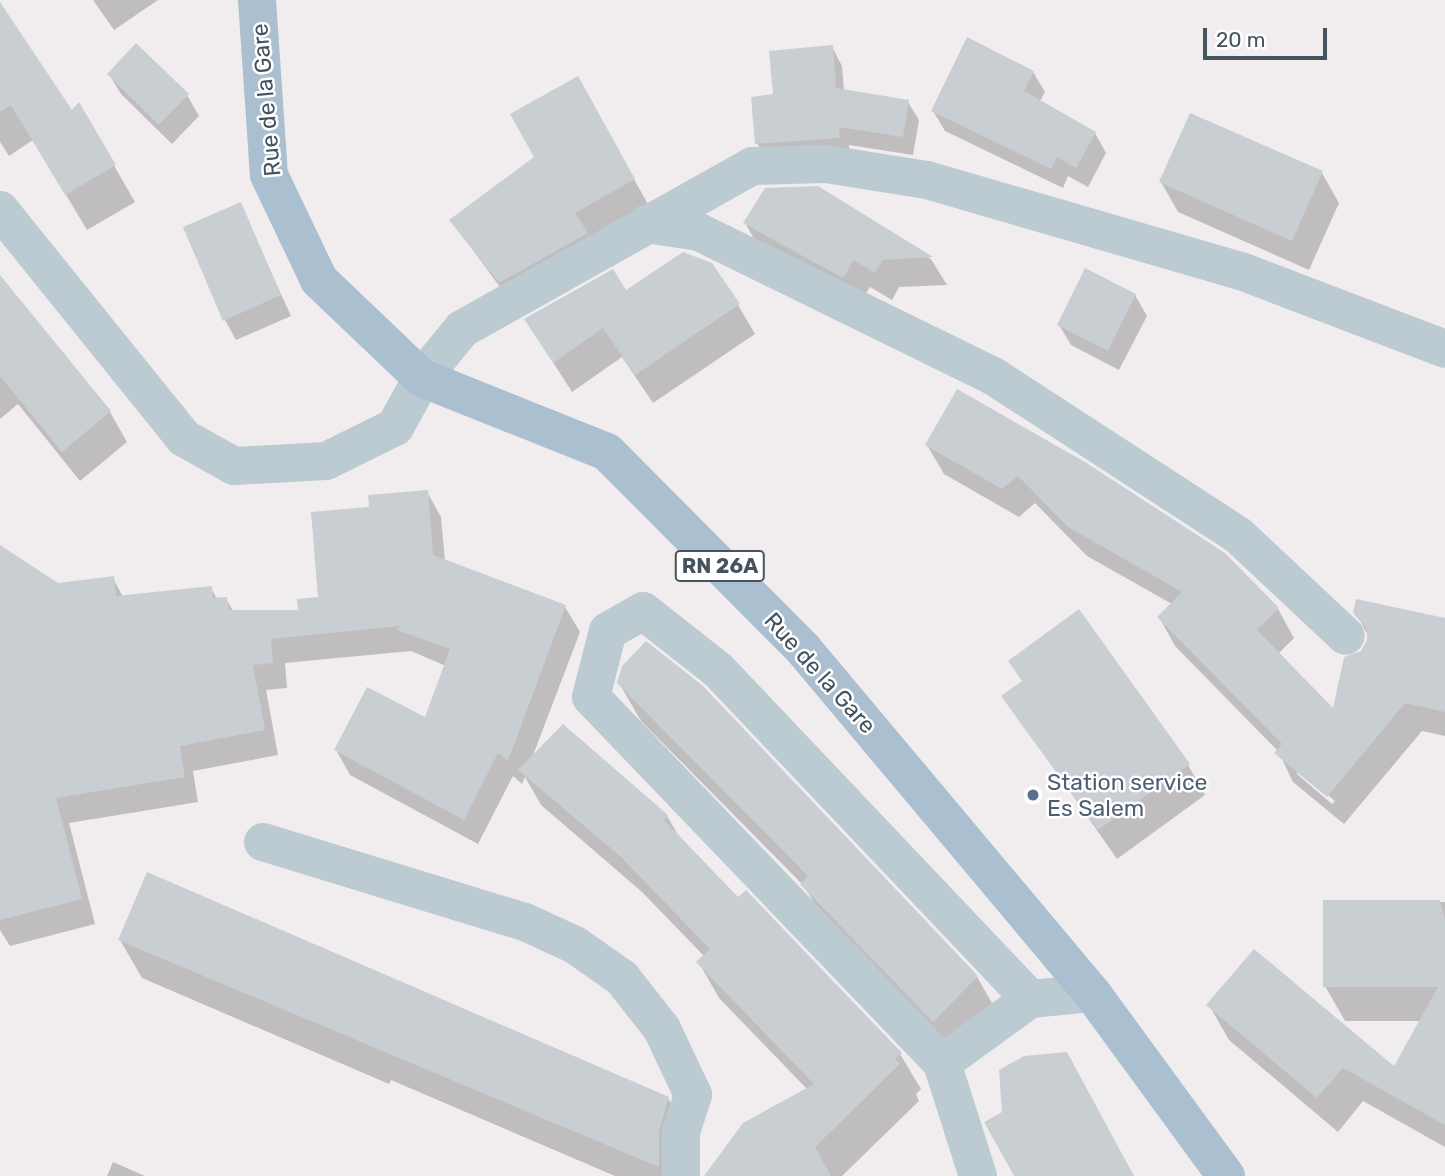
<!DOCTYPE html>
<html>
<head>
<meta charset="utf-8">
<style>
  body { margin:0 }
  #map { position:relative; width:1445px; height:1176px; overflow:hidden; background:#f1edee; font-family:Rubik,sans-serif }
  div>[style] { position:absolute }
  .shadow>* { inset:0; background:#0003 }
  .building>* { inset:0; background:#c9ced3 }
  .minor>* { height:38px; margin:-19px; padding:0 19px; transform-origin:19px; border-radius:19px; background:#bccad2 }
  .major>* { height:38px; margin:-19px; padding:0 19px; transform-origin:19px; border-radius:19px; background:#aac0d0 }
  .dots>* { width:19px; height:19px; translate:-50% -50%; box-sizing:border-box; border:4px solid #fff; border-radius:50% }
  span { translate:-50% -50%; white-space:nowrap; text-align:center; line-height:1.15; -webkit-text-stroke:5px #fff; paint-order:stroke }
  .shield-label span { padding:2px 5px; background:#fff; border:2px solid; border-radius:5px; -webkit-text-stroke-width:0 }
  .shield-label { font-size:21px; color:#44535d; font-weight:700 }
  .street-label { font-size:23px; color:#44535d }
  .service-label { font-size:23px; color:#4e5e75 }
  .left { translate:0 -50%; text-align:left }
  .scale { position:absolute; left:1203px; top:28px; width:124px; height:32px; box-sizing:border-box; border:4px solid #44535d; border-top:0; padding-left:9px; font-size:21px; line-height:24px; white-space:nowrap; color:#44535d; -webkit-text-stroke:5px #fff; paint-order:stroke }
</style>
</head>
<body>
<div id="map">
  <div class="shadow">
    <div style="clip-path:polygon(93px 0,158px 0,114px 30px)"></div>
    <div style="clip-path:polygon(0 5px,72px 112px,79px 105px,135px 202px,87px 230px,33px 140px,9px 156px,0 142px)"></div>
    <div style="clip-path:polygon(832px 47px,842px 66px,844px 91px,908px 102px,919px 120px,913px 155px,849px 145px,850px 156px,768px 162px,757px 143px,774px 96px)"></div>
    <div style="clip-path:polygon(1033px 72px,1045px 92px,1040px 101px,1095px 133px,1106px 153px,1088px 187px,1068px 176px,1063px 188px,945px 131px,933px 111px)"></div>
    <div style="clip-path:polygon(109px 74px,187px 95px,199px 116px,172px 144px,121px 94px)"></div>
    <div style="clip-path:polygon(592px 104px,649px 206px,516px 309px,451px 220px,537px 157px)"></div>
    <div style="clip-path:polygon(1322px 173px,1339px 203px,1309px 270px,1178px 212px,1161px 182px)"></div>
    <div style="clip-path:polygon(817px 188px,931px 259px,947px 285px,899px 287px,892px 300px,870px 287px,859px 305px,761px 251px,745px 223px)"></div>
    <div style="clip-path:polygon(240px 204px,291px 316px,236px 340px,225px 320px)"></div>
    <div style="clip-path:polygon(10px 290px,110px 412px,127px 442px,80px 481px,18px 404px,0 419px,0 298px)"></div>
    <div style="clip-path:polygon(626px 292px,738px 305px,755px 334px,653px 403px,622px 357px,572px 392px,526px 320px)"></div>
    <div style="clip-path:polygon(1135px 295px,1147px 316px,1119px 370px,1071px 345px,1059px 325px)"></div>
    <div style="clip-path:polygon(evenodd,958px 391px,1278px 609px,1294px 638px,1278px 654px,1334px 712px,1369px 637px,1355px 612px,1445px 620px,1445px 736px,1422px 731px,1344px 824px,1293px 782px,1278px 751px,1175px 646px,1159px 617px,1172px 604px,1087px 556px,1035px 503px,1019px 517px,944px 474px,927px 445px,958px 391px,1297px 769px,1335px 801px,1332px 804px,1297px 774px,1297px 769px)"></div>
    <div style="clip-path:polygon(427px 492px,441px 517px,445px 562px,565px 607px,580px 632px,532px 758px,667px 816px,681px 840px,738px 900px,900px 1054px,921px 1089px,916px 1094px,919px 1101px,842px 1176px,717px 1176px,807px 1089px,719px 998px,699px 963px,705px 957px,642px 892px,541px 805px,525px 777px,522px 784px,513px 776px,478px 844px,350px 775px,336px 750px,426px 720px,446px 666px,411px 651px,285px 663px,287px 688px,266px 690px,278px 755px,193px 771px,198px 802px,69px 823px,95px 924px,10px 946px,0 930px,0 566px,57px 585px,113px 578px,123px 597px,211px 588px,217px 599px,226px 599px,234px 612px,300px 611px,320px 598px,371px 509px)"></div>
    <div style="clip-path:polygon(619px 683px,977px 977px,999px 1015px,955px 1058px,825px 922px,804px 886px,641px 721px)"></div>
    <div style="clip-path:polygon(1004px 697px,1188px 765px,1205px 795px,1117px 859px)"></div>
    <div style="clip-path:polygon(1325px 902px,1445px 902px,1445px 1147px,1363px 1101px,1338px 1132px,1229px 1040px,1209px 1005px,1394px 1069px,1421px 1021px,1345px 1021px,1325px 986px)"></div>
    <div style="clip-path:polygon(120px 940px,668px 1098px,690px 1136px,680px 1176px,615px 1176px,391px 1080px,389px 1084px,142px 978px)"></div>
    <div style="clip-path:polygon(113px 1162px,145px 1176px,107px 1176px)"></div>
  </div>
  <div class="building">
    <div style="clip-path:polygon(0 2px,72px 110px,79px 102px,116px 165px,65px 195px,11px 105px,0 112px)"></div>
    <div style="clip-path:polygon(967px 37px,1034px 71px,1024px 91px,1096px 132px,1076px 168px,1057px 157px,1051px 169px,931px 111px)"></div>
    <div style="clip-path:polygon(136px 43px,189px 94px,159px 125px,107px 74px)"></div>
    <div style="clip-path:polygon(833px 45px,836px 88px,909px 100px,903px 137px,839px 127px,840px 138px,755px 144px,751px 97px,773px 94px,769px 51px)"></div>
    <div style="clip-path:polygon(578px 76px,635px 179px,575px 213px,588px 233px,499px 283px,449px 220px,534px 157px,510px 114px)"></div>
    <div style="clip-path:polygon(1190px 113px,1323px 171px,1292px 241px,1159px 182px)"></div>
    <div style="clip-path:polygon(818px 186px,933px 257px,883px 260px,875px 273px,854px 260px,843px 278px,743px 223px,765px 188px)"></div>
    <div style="clip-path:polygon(241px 202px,281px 295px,223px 321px,183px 227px)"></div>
    <div style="clip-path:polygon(683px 252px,712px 263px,740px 304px,635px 375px,603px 328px,553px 363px,524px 319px,613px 269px,626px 290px)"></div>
    <div style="clip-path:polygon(1085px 268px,1136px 294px,1108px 351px,1057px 325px)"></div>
    <div style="clip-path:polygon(0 275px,111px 411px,62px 452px,0 376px)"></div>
    <div style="clip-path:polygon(957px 389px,1085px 462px,1225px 553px,1279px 608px,1257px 630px,1333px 708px,1344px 657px,1361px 651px,1367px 640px,1367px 629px,1353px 613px,1356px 599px,1445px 618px,1445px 712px,1405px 703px,1327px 797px,1274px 753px,1282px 744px,1157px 617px,1182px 592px,1068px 527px,1018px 476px,1002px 489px,925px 445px)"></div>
    <div style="clip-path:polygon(428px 490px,433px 555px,566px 605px,508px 761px,498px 753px,464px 820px,334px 750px,367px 687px,425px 717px,450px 649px,397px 630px,400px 626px,271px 639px,273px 663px,253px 665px,265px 730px,180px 746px,185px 777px,56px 798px,82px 899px,0 920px,0 545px,58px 583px,114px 576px,116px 596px,212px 586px,213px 598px,227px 597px,229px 610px,298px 610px,297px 599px,318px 597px,311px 512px,369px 507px,368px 495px)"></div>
    <div style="clip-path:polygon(1079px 609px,1190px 764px,1098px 830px,1001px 696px,1022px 681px,1008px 661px)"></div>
    <div style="clip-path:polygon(646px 641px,703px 686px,978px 976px,933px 1022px,800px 884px,808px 876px,617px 683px,622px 666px)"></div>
    <div style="clip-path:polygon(563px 724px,668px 815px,664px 820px,738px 897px,746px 890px,902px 1053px,895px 1059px,900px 1064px,815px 1147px,831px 1176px,704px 1176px,743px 1123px,814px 1084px,696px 962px,710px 949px,620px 856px,518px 770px)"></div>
    <div style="clip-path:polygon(147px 872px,669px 1097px,659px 1131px,659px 1167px,118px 940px)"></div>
    <div style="clip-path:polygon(1323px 900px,1440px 900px,1445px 920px,1445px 1125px,1343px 1068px,1317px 1098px,1206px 1005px,1254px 949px,1394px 1066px,1438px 987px,1323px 987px)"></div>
    <div style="clip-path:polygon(1067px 1052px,1134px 1176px,1014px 1176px,984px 1122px,1002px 1112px,999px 1070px,1024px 1056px)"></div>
  </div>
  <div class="minor">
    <div style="left:0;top:210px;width:293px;rotate:51.1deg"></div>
    <div style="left:184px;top:438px;width:57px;rotate:29.2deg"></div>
    <div style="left:234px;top:466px;width:92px;rotate:-3.1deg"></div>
    <div style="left:326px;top:461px;width:77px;rotate:-26.2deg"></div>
    <div style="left:395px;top:427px;width:56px;rotate:-61.1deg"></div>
    <div style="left:422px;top:378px;width:63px;rotate:-50.8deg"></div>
    <div style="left:462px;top:329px;width:333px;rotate:-29.3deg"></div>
    <div style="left:752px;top:166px;width:74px;rotate:-1.5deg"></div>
    <div style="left:826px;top:164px;width:102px;rotate:9deg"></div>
    <div style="left:927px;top:180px;width:327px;rotate:16.2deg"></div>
    <div style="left:1241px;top:271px;width:218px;rotate:20.9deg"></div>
    <div style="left:646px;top:224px;width:54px;rotate:8.6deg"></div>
    <div style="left:699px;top:232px;width:327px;rotate:26.1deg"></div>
    <div style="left:993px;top:376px;width:293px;rotate:33deg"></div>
    <div style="left:1239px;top:536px;width:146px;rotate:43.1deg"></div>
    <div style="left:263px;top:842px;width:274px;rotate:17deg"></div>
    <div style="left:525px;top:922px;width:55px;rotate:24.7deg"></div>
    <div style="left:575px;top:945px;width:57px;rotate:35.1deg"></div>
    <div style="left:622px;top:978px;width:65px;rotate:51.9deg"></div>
    <div style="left:662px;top:1029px;width:73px;rotate:64.8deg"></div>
    <div style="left:693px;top:1095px;width:38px;rotate:108deg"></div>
    <div style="left:681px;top:1131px;width:45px;rotate:90deg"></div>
    <div style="left:942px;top:1063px;width:507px;rotate:-133.8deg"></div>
    <div style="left:591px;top:697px;width:68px;rotate:-75.6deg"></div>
    <div style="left:608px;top:631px;width:40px;rotate:-29.7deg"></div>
    <div style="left:643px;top:611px;width:95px;rotate:38.2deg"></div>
    <div style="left:718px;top:670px;width:453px;rotate:46.5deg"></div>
    <div style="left:1030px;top:999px;width:62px;rotate:-5.5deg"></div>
    <div style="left:978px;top:1176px;width:119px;rotate:-107.7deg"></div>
    <div style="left:942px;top:1063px;width:109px;rotate:-36deg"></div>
  </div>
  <div class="major">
    <div style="left:257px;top:0;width:175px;rotate:86.1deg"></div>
    <div style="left:269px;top:175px;width:116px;rotate:64.5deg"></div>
    <div style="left:319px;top:280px;width:142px;rotate:43.6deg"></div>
    <div style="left:422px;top:378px;width:199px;rotate:21.8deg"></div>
    <div style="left:607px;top:452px;width:279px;rotate:45.1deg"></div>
    <div style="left:804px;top:650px;width:448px;rotate:50deg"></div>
    <div style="left:1092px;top:993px;width:227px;rotate:53.8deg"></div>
  </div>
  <div class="dots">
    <div style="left:1033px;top:795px;background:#5c6f8a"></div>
  </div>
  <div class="shield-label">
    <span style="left:720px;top:566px">RN 26A</span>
  </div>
  <div class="street-label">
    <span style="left:266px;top:100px;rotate:-95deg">Rue de la Gare</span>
    <span style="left:820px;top:673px;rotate:48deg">Rue de la Gare</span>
  </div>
  <div class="service-label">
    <span class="left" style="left:1047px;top:795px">Station service<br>Es Salem</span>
  </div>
  <div class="scale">20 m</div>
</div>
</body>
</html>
